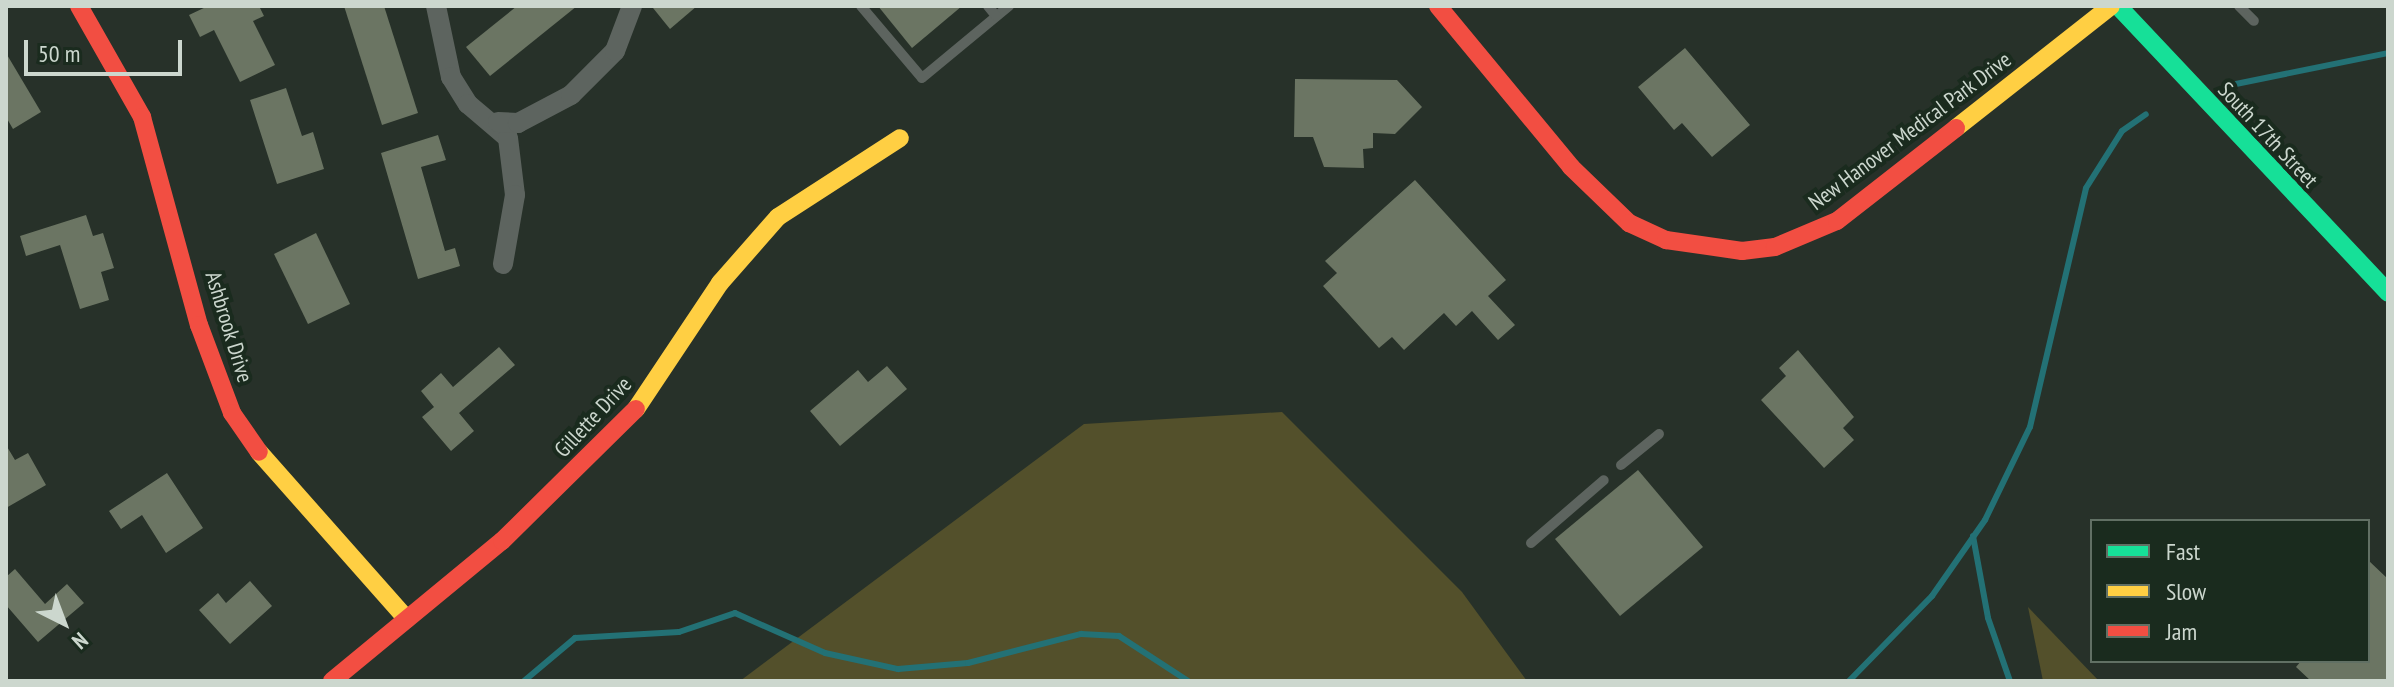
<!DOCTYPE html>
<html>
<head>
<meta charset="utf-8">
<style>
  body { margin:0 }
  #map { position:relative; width:2394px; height:687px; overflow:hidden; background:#273129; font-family:"PT Sans Narrow",sans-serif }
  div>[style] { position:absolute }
  .green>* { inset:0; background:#53502b }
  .stream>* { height:6px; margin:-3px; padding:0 3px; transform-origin:3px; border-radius:3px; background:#237175 }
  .building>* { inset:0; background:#6b7563 }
  .lane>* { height:10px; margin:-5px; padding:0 5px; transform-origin:5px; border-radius:5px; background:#5d645f }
  .street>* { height:20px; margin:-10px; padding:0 10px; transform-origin:10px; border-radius:10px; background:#5d645f }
  .fast>* { height:18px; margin:-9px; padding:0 9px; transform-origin:9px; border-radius:9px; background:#16e098 }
  .slow>* { height:18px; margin:-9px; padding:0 9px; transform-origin:9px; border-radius:9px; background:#ffcf43 }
  .jam>* { height:18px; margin:-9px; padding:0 9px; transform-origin:9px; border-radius:9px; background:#f24e42 }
  span { translate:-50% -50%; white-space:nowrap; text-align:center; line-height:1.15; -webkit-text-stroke:8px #1a2b1e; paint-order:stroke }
  .street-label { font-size:22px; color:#ccd7ce }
  .frame { position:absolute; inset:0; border:8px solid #ccd7ce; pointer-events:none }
  .legend { position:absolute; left:2090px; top:519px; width:280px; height:144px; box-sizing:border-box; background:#1a2b1e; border:2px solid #617064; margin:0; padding:10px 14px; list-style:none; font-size:24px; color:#ccd7ce }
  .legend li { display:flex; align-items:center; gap:16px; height:40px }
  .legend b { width:40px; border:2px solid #617064 }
  .north { position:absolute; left:24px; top:583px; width:80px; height:80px; -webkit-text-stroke:6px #1a2b1e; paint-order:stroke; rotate:138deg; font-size:22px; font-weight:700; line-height:32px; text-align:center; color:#ccd7ce }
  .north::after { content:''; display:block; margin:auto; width:28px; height:36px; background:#ccd7ce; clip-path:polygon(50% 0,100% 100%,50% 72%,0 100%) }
  .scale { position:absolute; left:24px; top:40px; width:158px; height:36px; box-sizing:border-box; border:4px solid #ccd7ce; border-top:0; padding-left:10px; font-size:24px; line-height:28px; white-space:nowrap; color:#ccd7ce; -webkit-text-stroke:6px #1a2b1e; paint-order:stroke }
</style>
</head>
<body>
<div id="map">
  <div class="green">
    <div style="clip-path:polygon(1282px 412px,1462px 592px,1527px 681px,740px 681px,1084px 424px)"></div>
    <div style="clip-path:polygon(2028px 607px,2099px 681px,2043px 681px)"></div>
  </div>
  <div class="stream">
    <div style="left:2226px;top:86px;width:165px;rotate:-11.5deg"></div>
    <div style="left:1973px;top:536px;width:83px;rotate:79.6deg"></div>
    <div style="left:1988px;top:618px;width:67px;rotate:70.8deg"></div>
    <div style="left:524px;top:681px;width:67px;rotate:-40.1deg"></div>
    <div style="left:575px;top:638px;width:104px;rotate:-3.3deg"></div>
    <div style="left:679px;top:632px;width:59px;rotate:-18.7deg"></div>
    <div style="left:735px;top:613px;width:98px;rotate:24deg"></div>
    <div style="left:825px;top:653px;width:75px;rotate:12.4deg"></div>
    <div style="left:898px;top:669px;width:70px;rotate:-4.9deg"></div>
    <div style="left:968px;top:663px;width:117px;rotate:-14.4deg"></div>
    <div style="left:1081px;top:634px;width:38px;rotate:3deg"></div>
    <div style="left:1119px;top:636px;width:82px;rotate:33.1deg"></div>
    <div style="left:1849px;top:681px;width:119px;rotate:-45.7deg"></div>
    <div style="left:1932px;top:596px;width:93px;rotate:-55.1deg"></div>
    <div style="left:1985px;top:520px;width:103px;rotate:-64.2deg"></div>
    <div style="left:2030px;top:427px;width:245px;rotate:-76.8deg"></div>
    <div style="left:2086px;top:188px;width:67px;rotate:-57.7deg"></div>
    <div style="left:2122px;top:131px;width:29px;rotate:-35deg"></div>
  </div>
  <div class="building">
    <div style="clip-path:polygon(208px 6px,259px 6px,264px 16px,253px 21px,275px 65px,240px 82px,214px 30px,200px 37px,189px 15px)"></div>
    <div style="clip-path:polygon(344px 6px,384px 6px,418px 113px,382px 125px)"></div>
    <div style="clip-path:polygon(517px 6px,577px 6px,490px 76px,466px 47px)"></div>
    <div style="clip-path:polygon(697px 6px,670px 29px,653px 8px,656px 6px)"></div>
    <div style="clip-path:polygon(878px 6px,962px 6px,912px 48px)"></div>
    <div style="clip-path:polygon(1685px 48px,1750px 125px,1712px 157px,1682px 123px,1674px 130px,1638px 87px)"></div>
    <div style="clip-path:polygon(6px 53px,41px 112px,13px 129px,6px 117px)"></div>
    <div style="clip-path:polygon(1295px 79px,1397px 80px,1422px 107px,1395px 134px,1373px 133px,1373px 148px,1363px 149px,1364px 168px,1324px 167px,1313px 137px,1294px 137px)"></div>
    <div style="clip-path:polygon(286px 88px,302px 136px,313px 132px,324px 169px,277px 184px,250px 100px)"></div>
    <div style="clip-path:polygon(438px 135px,446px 160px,421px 167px,445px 251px,455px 248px,460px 266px,418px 279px,381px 153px)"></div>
    <div style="clip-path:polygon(1415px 180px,1506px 280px,1488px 296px,1515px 325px,1498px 340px,1472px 311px,1456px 326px,1444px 313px,1404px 350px,1392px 337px,1379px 348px,1323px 286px,1337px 273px,1325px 261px)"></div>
    <div style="clip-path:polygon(86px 215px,93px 236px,103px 233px,114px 268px,101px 272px,109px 300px,80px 309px,60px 245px,26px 256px,20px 236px)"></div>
    <div style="clip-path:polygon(316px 233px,350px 304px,308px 324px,274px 254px)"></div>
    <div style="clip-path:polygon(499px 347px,515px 365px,459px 413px,474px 431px,451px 451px,422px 417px,434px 407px,421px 391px,441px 373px,453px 387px)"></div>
    <div style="clip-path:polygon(1798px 350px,1854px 417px,1843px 428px,1854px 440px,1824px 468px,1761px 400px,1786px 376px,1779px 368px)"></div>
    <div style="clip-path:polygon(887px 366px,907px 389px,840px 446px,810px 411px,858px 370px,868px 382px)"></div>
    <div style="clip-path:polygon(6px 445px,15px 460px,28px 453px,46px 485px,6px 508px)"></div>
    <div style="clip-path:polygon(1638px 470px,1703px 547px,1620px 616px,1555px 539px)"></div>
    <div style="clip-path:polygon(167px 473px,203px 528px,166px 553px,142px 515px,121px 529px,109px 511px)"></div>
    <div style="clip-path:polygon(2368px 560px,2388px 579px,2388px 681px,2311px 681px,2296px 667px,2301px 661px,2368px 661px)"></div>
    <div style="clip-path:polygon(15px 569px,45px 604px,67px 584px,84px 603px,38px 642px,6px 605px,6px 577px)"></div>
    <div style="clip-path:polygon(250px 581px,272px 606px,230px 644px,199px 610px,218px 593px,226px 603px)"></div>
  </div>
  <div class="lane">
    <div style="left:861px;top:6px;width:94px;rotate:49.7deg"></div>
    <div style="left:922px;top:78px;width:113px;rotate:-39.6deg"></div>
    <div style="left:988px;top:6px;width:13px;rotate:51deg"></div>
    <div style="left:2239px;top:6px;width:21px;rotate:45deg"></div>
    <div style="left:1621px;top:465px;width:49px;rotate:-39.2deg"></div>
    <div style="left:1531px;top:543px;width:96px;rotate:-40.8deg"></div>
  </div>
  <div class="street">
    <div style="left:436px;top:6px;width:73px;rotate:78.1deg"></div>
    <div style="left:451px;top:77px;width:32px;rotate:58deg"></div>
    <div style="left:468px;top:104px;width:52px;rotate:40.4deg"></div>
    <div style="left:508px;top:138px;width:57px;rotate:83deg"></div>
    <div style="left:515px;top:195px;width:70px;rotate:99.9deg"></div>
    <div style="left:498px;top:122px;width:20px;rotate:3deg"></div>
    <div style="left:518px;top:123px;width:60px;rotate:-27.8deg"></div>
    <div style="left:571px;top:95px;width:62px;rotate:-45deg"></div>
    <div style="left:615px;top:51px;width:48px;rotate:-69.3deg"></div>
  </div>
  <div class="fast">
    <div style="left:2118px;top:6px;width:394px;rotate:46.7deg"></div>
  </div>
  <div class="slow">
    <div style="left:1956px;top:128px;width:197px;rotate:-38.2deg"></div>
    <div style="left:636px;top:409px;width:151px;rotate:-56.3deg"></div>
    <div style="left:720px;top:283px;width:88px;rotate:-48.7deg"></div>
    <div style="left:778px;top:217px;width:145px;rotate:-32.9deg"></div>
    <div style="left:259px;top:452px;width:223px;rotate:48.5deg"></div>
  </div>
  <div class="jam">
    <div style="left:79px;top:6px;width:128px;rotate:60.4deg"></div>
    <div style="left:142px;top:117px;width:216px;rotate:74.7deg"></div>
    <div style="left:199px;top:325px;width:94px;rotate:69.4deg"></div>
    <div style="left:232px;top:413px;width:47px;rotate:55.3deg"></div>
    <div style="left:1438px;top:6px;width:209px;rotate:50.4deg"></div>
    <div style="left:1571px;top:167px;width:81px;rotate:44deg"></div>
    <div style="left:1629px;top:223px;width:41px;rotate:24.7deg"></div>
    <div style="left:1666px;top:240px;width:77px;rotate:8.2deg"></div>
    <div style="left:1742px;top:251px;width:33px;rotate:-7deg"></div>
    <div style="left:1775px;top:247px;width:67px;rotate:-22.8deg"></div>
    <div style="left:1837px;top:221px;width:151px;rotate:-38deg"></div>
    <div style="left:332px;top:681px;width:220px;rotate:-39.5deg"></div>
    <div style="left:502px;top:541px;width:188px;rotate:-44.6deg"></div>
  </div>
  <div class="street-label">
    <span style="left:1910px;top:131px;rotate:-37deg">New Hanover Medical Park Drive</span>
    <span style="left:2268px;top:135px;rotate:47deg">South 17th Street</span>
    <span style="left:229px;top:327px;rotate:73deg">Ashbrook Drive</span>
    <span style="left:593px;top:417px;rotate:-47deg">Gillette Drive</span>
  </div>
  <div class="frame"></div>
  <ul class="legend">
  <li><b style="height:10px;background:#16e098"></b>Fast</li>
  <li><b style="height:10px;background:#ffcf43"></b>Slow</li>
  <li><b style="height:10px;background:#f24e42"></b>Jam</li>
  </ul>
  <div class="north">N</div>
  <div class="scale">50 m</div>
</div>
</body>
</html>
